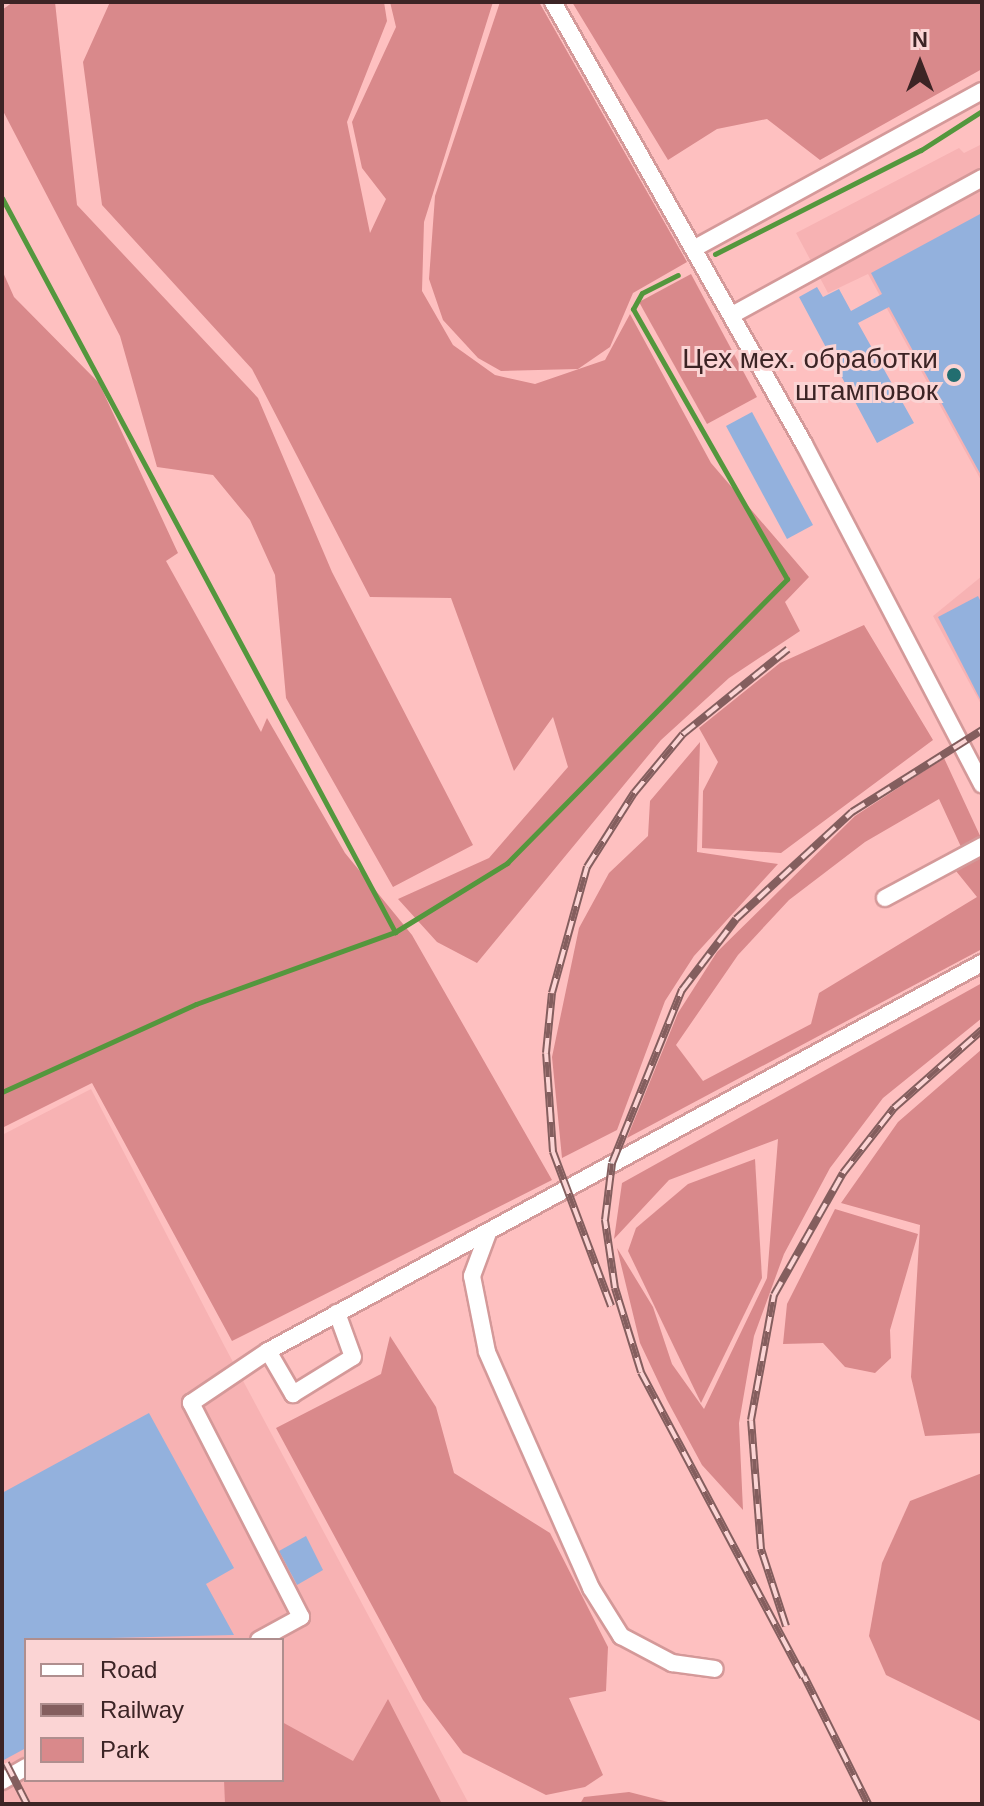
<!DOCTYPE html>
<html>
<head>
<meta charset="utf-8">
<style>
  body { margin:0 }
  #map { position:relative; width:984px; height:1806px; overflow:hidden; background:#fec0c0; font-family:Helvetica,sans-serif }
  div>[style] { position:absolute }
  .built>* { inset:0; background:#f7b2b3 }
  .green>* { inset:0; background:#d9898b }
  .stream>* { height:5px; margin:-2.5px; padding:0 2.5px; transform-origin:2.5px; border-radius:2.5px; background:#54973d }
  .building>* { inset:0; background:#93b1dd }
  .roads { filter:drop-shadow(2px 0 #d49999) drop-shadow(-2px 0 #d49999) drop-shadow(0 2px #d49999) drop-shadow(0 -2px #d49999) }
  .minor>* { height:16px; margin:-8px; padding:0 8px; transform-origin:8px; border-radius:8px; background:#fff }
  .rail>* { height:8px; margin-top:-4px; transform-origin:0; background:repeating-linear-gradient(90deg,#fbd4d4 0 15px,#845e5e 0 30px); box-sizing:border-box; border-block:2px solid #845e5e }
  .dots>* { width:22px; height:22px; translate:-50% -50%; box-sizing:border-box; border:4px solid #fbd4d4; border-radius:50% }
  span { translate:-50% -50%; white-space:nowrap; text-align:center; line-height:1.15; -webkit-text-stroke:6px #fbd4d4; paint-order:stroke }
  .poi-label { font-size:28px; color:#3c2425 }
  .right { translate:-100% -50%; text-align:right }
  .frame { position:absolute; inset:0; border:4px solid #3c2425; pointer-events:none }
  .legend { position:absolute; left:24px; top:1638px; width:260px; height:144px; box-sizing:border-box; background:#fbd4d4; border:2px solid #af8e8e; margin:0; padding:10px 14px; list-style:none; font-size:24px; color:#3c2425 }
  .legend li { display:flex; align-items:center; gap:16px; height:40px }
  .legend b { width:40px; border:2px solid #af8e8e }
  .north { position:absolute; left:880px; top:24px; width:80px; height:80px; -webkit-text-stroke:6px #fbd4d4; paint-order:stroke; rotate:0deg; font-size:22px; font-weight:700; line-height:32px; text-align:center; color:#3c2425 }
  .north::after { content:''; display:block; margin:auto; width:28px; height:36px; background:#3c2425; clip-path:polygon(50% 0,100% 100%,50% 72%,0 100%) }
</style>
</head>
<body>
<div id="map">
  <div class="built">
    <div style="clip-path:polygon(982px 144px,982px 482px,868px 274px,828px 293px,796px 233px,959px 148px,964px 153px)"></div>
    <div style="clip-path:polygon(982px 576px,982px 706px,933px 616px)"></div>
    <div style="clip-path:polygon(evenodd,91px 1089px,225px 1347px,469px 1804px,2px 1804px,2px 1135px,91px 1089px,26px 1640px,282px 1640px,282px 1780px,26px 1780px,26px 1640px)"></div>
  </div>
  <div class="green">
    <div style="clip-path:polygon(13px 2px,55px 2px,77px 205px,258px 398px,332px 572px,473px 845px,393px 887px,286px 698px,275px 575px,250px 520px,213px 475px,157px 467px,120px 336px,2px 109px,2px 10px)"></div>
    <div style="clip-path:polygon(110px 2px,384px 2px,387px 21px,347px 122px,370px 233px,386px 199px,362px 168px,352px 122px,396px 27px,390px 2px,493px 2px,424px 222px,422px 291px,453px 345px,495px 375px,535px 384px,605px 360px,630px 314px,711px 463px,809px 577px,785px 602px,800px 631px,729px 678px,661px 740px,477px 963px,437px 942px,398px 899px,489px 858px,568px 767px,553px 717px,514px 771px,451px 598px,370px 597px,252px 369px,102px 205px,83px 62px)"></div>
    <div style="clip-path:polygon(500px 2px,539px 2px,687px 262px,633px 293px,610px 347px,578px 369px,501px 371px,478px 358px,443px 320px,429px 279px,435px 196px)"></div>
    <div style="clip-path:polygon(572px 2px,982px 2px,982px 69px,820px 160px,767px 119px,717px 129px,668px 160px)"></div>
    <div style="clip-path:polygon(2px 270px,14px 297px,99px 383px,178px 553px,166px 561px,261px 732px,267px 718px,345px 853px,412px 935px,552px 1180px,232px 1341px,92px 1083px,2px 1128px)"></div>
    <div style="clip-path:polygon(691px 274px,757px 397px,707px 424px,639px 302px)"></div>
    <div style="clip-path:polygon(864px 625px,933px 740px,781px 853px,702px 848px,703px 791px,718px 762px,699px 728px,780px 663px)"></div>
    <div style="clip-path:polygon(700px 742px,697px 852px,778px 864px,694px 956px,665px 1001px,617px 1130px,562px 1158px,552px 1057px,579px 928px,609px 873px,648px 836px,650px 801px)"></div>
    <div style="clip-path:polygon(944px 758px,982px 840px,962px 849px,939px 799px,865px 842px,789px 900px,738px 955px,676px 1045px,703px 1081px,811px 1024px,819px 993px,977px 897px,956px 871px,982px 856px,982px 949px,627px 1138px,678px 1013px,717px 952px,855px 816px)"></div>
    <div style="clip-path:polygon(982px 983px,982px 1018px,883px 1098px,830px 1168px,784px 1254px,754px 1336px,739px 1423px,743px 1510px,702px 1465px,667px 1400px,640px 1343px,617px 1248px,653px 1307px,672px 1364px,704px 1409px,767px 1278px,778px 1139px,669px 1180px,614px 1239px,622px 1183px)"></div>
    <div style="clip-path:polygon(982px 1049px,982px 1433px,925px 1436px,911px 1377px,920px 1225px,841px 1203px,898px 1122px)"></div>
    <div style="clip-path:polygon(755px 1159px,762px 1278px,701px 1403px,628px 1251px,636px 1228px,688px 1184px)"></div>
    <div style="clip-path:polygon(835px 1209px,918px 1234px,890px 1330px,891px 1358px,875px 1373px,845px 1367px,823px 1343px,783px 1344px,787px 1304px)"></div>
    <div style="clip-path:polygon(390px 1336px,436px 1407px,454px 1473px,550px 1533px,608px 1647px,606px 1691px,569px 1698px,603px 1775px,585px 1787px,546px 1795px,463px 1753px,423px 1700px,276px 1428px,381px 1374px)"></div>
    <div style="clip-path:polygon(982px 1473px,982px 1722px,886px 1675px,869px 1636px,882px 1563px,910px 1501px)"></div>
    <div style="clip-path:polygon(388px 1699px,442px 1804px,225px 1804px,224px 1780px,282px 1780px,282px 1722px,353px 1761px)"></div>
    <div style="clip-path:polygon(629px 1792px,676px 1804px,580px 1804px,584px 1797px)"></div>
  </div>
  <div class="stream">
    <div style="left:2px;top:198px;width:833px;rotate:61.83deg"></div>
    <div style="left:715px;top:254px;width:231px;rotate:-26.8deg"></div>
    <div style="left:921px;top:150px;width:72px;rotate:-32.6deg"></div>
    <div style="left:2px;top:1092px;width:213px;rotate:-24.4deg"></div>
    <div style="left:196px;top:1004px;width:212px;rotate:-19.9deg"></div>
    <div style="left:395px;top:932px;width:132px;rotate:-31.6deg"></div>
    <div style="left:507px;top:863px;width:399px;rotate:-45.4deg"></div>
    <div style="left:787px;top:579px;width:311px;rotate:-119.7deg"></div>
    <div style="left:633px;top:309px;width:18px;rotate:-61deg"></div>
    <div style="left:642px;top:293px;width:40px;rotate:-26.6deg"></div>
  </div>
  <div class="building">
    <div style="clip-path:polygon(982px 213px,982px 477px,889px 307px,858px 323px,914px 423px,877px 443px,799px 297px,817px 287px,823px 297px,839px 289px,851px 311px,882px 294px,871px 273px)"></div>
    <div style="clip-path:polygon(752px 412px,813px 525px,787px 539px,726px 426px)"></div>
    <div style="clip-path:polygon(978px 596px,982px 604px,982px 703px,938px 617px)"></div>
    <div style="clip-path:polygon(149px 1413px,234px 1568px,206px 1584px,234px 1635px,26px 1640px,26px 1748px,2px 1761px,2px 1493px)"></div>
    <div style="clip-path:polygon(306px 1536px,323px 1570px,297px 1585px,279px 1551px)"></div>
  </div>
  <div class="roads">
    <div class="minor">
      <div style="left:553px;top:2px;width:508px;rotate:60.41deg"></div>
      <div style="left:804px;top:444px;width:384px;rotate:62.4deg"></div>
      <div style="left:695px;top:248px;width:327px;rotate:-28.7deg"></div>
      <div style="left:732px;top:315px;width:285px;rotate:-28.7deg"></div>
      <div style="left:885px;top:898px;width:110px;rotate:-28.2deg"></div>
      <div style="left:488px;top:1233px;width:46px;rotate:110.4deg"></div>
      <div style="left:472px;top:1276px;width:77px;rotate:78.8deg"></div>
      <div style="left:487px;top:1352px;width:258px;rotate:66.2deg"></div>
      <div style="left:591px;top:1588px;width:57px;rotate:58deg"></div>
      <div style="left:621px;top:1636px;width:58px;rotate:27.9deg"></div>
      <div style="left:672px;top:1663px;width:43px;rotate:7.9deg"></div>
      <div style="left:268px;top:1351px;width:50px;rotate:59.8deg"></div>
      <div style="left:293px;top:1394px;width:70px;rotate:-31.7deg"></div>
      <div style="left:353px;top:1357px;width:47px;rotate:-110deg"></div>
      <div style="left:259px;top:1640px;width:48px;rotate:-28.7deg"></div>
      <div style="left:301px;top:1617px;width:241px;rotate:-117.2deg"></div>
      <div style="left:191px;top:1403px;width:93px;rotate:-34deg"></div>
      <div style="left:268px;top:1351px;width:813px;rotate:-28.52deg"></div>
      <div style="left:2px;top:1781px;width:28px;rotate:-30deg"></div>
    </div>
  </div>
  <div class="rail">
    <div style="left:611px;top:1306px;width:165px;rotate:-110.6deg"></div>
    <div style="left:553px;top:1152px;width:99px;rotate:-94deg"></div>
    <div style="left:546px;top:1053px;width:60px;rotate:-84.3deg"></div>
    <div style="left:552px;top:993px;width:131px;rotate:-74.5deg"></div>
    <div style="left:587px;top:867px;width:88px;rotate:-57.6deg"></div>
    <div style="left:634px;top:793px;width:77px;rotate:-50.3deg"></div>
    <div style="left:683px;top:734px;width:135px;rotate:-39deg"></div>
    <div style="left:786px;top:1626px;width:81px;rotate:-108deg"></div>
    <div style="left:761px;top:1549px;width:129px;rotate:-94.4deg"></div>
    <div style="left:751px;top:1420px;width:127px;rotate:-79.6deg"></div>
    <div style="left:774px;top:1295px;width:140px;rotate:-60.5deg"></div>
    <div style="left:843px;top:1173px;width:83px;rotate:-51.9deg"></div>
    <div style="left:894px;top:1108px;width:118px;rotate:-41.6deg"></div>
    <div style="left:800px;top:1668px;width:152px;rotate:63.4deg"></div>
    <div style="left:803px;top:1677px;width:345px;rotate:-118deg"></div>
    <div style="left:641px;top:1372px;width:88px;rotate:-107.2deg"></div>
    <div style="left:615px;top:1288px;width:69px;rotate:-98.4deg"></div>
    <div style="left:605px;top:1220px;width:57px;rotate:-83deg"></div>
    <div style="left:612px;top:1163px;width:187px;rotate:-68deg"></div>
    <div style="left:682px;top:990px;width:89px;rotate:-52.7deg"></div>
    <div style="left:736px;top:919px;width:158px;rotate:-42.7deg"></div>
    <div style="left:852px;top:812px;width:154px;rotate:-32.2deg"></div>
    <div style="left:6px;top:1763px;width:46px;rotate:62.9deg"></div>
  </div>
  <div class="dots">
    <div style="left:954px;top:375px;background:#226e70"></div>
  </div>
  <div class="poi-label">
    <span class="right" style="left:938px;top:375px">Цех мех. обработки<br>штамповок</span>
  </div>
  <div class="frame"></div>
  <ul class="legend">
  <li><b style="height:10px;background:#fff"></b>Road</li>
  <li><b style="height:10px;background:#845e5e"></b>Railway</li>
  <li><b style="height:22px;background:#d9898b"></b>Park</li>
  </ul>
  <div class="north">N</div>
</div>
</body>
</html>
